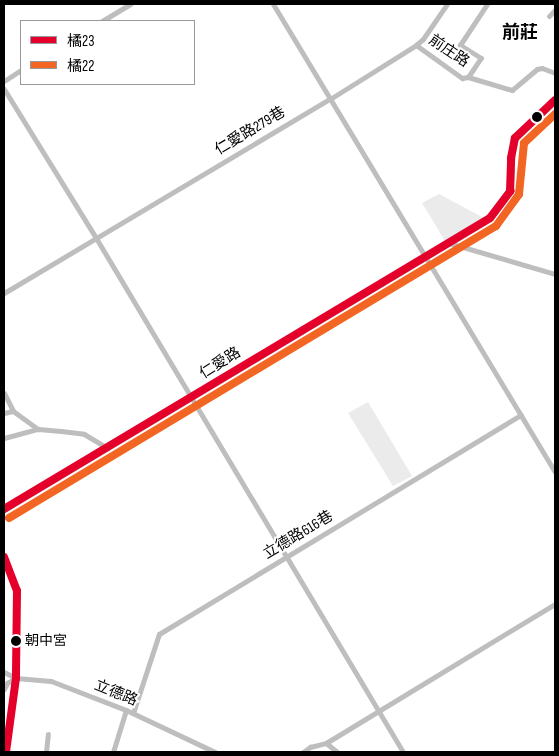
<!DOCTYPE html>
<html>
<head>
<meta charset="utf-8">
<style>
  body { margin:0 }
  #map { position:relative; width:559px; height:756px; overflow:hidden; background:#fff; font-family:"Sofia Sans Condensed","Noto Sans TC",sans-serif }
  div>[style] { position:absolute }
  .green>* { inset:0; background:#ebebeb }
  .street>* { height:5px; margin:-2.5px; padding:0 2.5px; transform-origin:2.5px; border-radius:2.5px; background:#bebebe }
  .secondary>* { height:7px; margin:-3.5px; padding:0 3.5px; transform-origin:3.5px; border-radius:3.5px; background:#b8b8b8 }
  .bus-1>* { height:8px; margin:-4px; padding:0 4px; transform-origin:4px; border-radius:4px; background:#e4002b }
  .bus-2>* { height:8px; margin:-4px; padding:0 4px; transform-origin:4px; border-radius:4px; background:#f26522 }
  .dots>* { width:14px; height:14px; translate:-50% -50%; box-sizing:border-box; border:2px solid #fff; border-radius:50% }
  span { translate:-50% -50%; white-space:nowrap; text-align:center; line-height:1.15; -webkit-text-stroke:4px #fff; paint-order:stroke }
  .bus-label { font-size:14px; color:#000 }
  .left { translate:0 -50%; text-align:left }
  .street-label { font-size:15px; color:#000 }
  .quarter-label { font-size:18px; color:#000; font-weight:700 }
  .frame { position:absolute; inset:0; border:5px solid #000; pointer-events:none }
  .legend { position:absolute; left:20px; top:20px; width:175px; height:65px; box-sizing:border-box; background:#fff; border:1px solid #999; margin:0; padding:6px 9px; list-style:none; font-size:15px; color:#000 }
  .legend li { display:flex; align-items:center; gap:10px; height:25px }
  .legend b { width:25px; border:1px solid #999 }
</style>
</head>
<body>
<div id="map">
  <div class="green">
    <div style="clip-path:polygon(439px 194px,484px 218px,445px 241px,422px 203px)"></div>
    <div style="clip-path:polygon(368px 402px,412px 476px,393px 486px,348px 413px)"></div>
  </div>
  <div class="street">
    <div style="left:273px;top:4px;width:546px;rotate:58.93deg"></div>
    <div style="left:549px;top:16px;width:8px;rotate:-45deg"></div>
    <div style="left:102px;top:21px;width:33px;rotate:-31deg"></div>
    <div style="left:416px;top:45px;width:57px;rotate:35.7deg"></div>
    <div style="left:462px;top:78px;width:6px;rotate:-9deg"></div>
    <div style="left:468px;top:77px;width:46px;rotate:16.5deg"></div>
    <div style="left:512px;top:90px;width:33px;rotate:-40deg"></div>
    <div style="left:537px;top:69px;width:5px;rotate:-11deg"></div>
    <div style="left:542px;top:68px;width:14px;rotate:21deg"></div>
    <div style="left:468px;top:77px;width:23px;rotate:-56deg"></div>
    <div style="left:481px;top:58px;width:25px;rotate:-148deg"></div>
    <div style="left:460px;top:45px;width:49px;rotate:-56.6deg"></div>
    <div style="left:4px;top:81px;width:20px;rotate:-33deg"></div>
    <div style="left:4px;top:89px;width:175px;rotate:58.3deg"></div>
    <div style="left:96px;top:238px;width:599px;rotate:59.15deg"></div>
    <div style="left:449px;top:243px;width:110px;rotate:16.3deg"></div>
    <div style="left:4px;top:293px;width:379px;rotate:-30.8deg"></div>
    <div style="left:330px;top:99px;width:102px;rotate:-32.1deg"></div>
    <div style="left:416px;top:45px;width:9px;rotate:-41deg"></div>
    <div style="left:423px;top:39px;width:42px;rotate:-55.6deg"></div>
    <div style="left:4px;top:393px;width:20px;rotate:63deg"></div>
    <div style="left:13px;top:411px;width:31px;rotate:36deg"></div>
    <div style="left:4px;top:413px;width:9px;rotate:-13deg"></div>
    <div style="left:4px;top:438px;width:35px;rotate:-15deg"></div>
    <div style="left:38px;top:429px;width:23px;rotate:5deg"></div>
    <div style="left:61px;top:431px;width:23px;rotate:7deg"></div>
    <div style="left:84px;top:434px;width:27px;rotate:31deg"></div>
    <div style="left:4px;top:557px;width:36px;rotate:69deg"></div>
    <div style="left:17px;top:591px;width:87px;rotate:90.7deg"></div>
    <div style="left:16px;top:678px;width:75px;rotate:97.7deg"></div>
    <div style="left:4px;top:672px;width:13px;rotate:27deg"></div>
    <div style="left:16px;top:678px;width:35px;rotate:5deg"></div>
    <div style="left:51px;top:681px;width:80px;rotate:21.1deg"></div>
    <div style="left:126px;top:710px;width:98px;rotate:25.3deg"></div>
    <div style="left:4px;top:689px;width:7px;rotate:-63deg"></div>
    <div style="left:7px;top:683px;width:10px;rotate:-29deg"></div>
    <div style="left:133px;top:713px;width:83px;rotate:-71.8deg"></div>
    <div style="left:159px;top:634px;width:423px;rotate:-31.2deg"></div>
    <div style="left:326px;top:743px;width:268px;rotate:-31.3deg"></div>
    <div style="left:46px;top:752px;width:18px;rotate:-84deg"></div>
    <div style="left:113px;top:752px;width:44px;rotate:-72.8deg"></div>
    <div style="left:303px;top:752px;width:9px;rotate:-36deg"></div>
    <div style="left:310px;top:747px;width:16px;rotate:-14deg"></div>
    <div style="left:326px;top:743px;width:14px;rotate:39deg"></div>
  </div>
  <div class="secondary">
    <div style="left:4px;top:509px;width:566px;rotate:-30.91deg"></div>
    <div style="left:490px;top:218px;width:34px;rotate:-53deg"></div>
    <div style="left:510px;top:191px;width:33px;rotate:-88deg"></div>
    <div style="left:511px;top:158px;width:20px;rotate:-79deg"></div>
    <div style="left:515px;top:138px;width:55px;rotate:-43.5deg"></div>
  </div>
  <div class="bus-1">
    <div style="left:4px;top:509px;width:566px;rotate:-30.91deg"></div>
    <div style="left:490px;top:218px;width:34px;rotate:-53deg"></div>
    <div style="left:510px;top:191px;width:33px;rotate:-88deg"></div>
    <div style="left:511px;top:158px;width:20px;rotate:-79deg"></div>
    <div style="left:515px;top:138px;width:55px;rotate:-43.5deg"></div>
    <div style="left:4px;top:557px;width:36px;rotate:69deg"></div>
    <div style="left:17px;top:591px;width:87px;rotate:90.7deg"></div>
    <div style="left:16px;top:678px;width:75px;rotate:97.7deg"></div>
  </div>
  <div class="bus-2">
    <div style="left:9px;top:518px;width:568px;rotate:-30.95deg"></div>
    <div style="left:496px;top:226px;width:39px;rotate:-54deg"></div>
    <div style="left:519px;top:194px;width:51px;rotate:-84.4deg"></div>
    <div style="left:524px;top:143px;width:42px;rotate:-43.1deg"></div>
  </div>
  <div class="dots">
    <div style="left:537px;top:117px;background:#000"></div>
    <div style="left:16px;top:641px;background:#000"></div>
  </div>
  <div class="bus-label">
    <span class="left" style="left:25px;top:641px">朝中宮</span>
  </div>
  <div class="street-label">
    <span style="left:449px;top:51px;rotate:34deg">前庄路</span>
    <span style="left:250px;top:131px;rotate:-31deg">仁愛路279巷</span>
    <span style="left:220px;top:363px;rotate:-32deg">仁愛路</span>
    <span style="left:298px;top:535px;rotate:-31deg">立德路616巷</span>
    <span style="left:116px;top:693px;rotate:22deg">立德路</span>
  </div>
  <div class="quarter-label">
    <span style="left:520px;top:33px">前莊</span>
  </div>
  <div class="frame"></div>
  <ul class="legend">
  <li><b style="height:6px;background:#e4002b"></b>橘23</li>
  <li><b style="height:6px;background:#f26522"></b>橘22</li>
  </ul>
</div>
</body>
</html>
